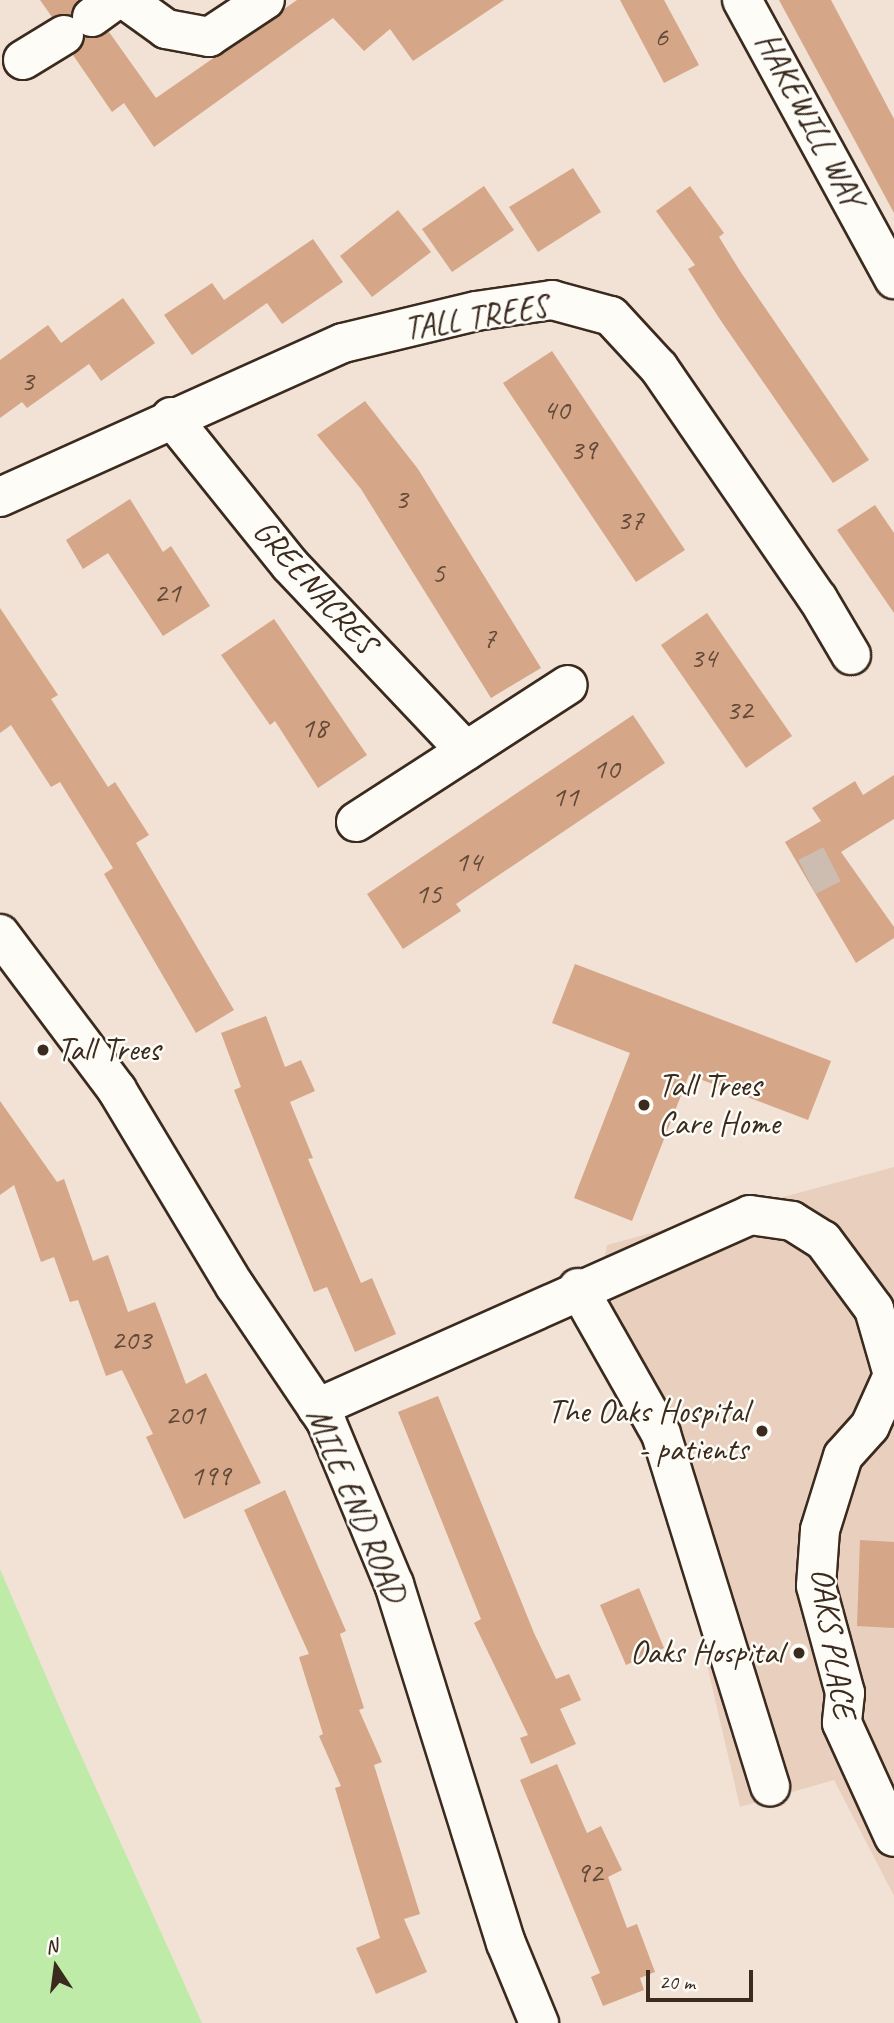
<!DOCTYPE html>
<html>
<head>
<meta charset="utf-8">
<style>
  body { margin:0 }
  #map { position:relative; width:894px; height:2023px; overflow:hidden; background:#f1e2d5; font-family:Caveat,sans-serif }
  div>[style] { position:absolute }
  .built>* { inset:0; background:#e9d0be }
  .green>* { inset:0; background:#beeba8 }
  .building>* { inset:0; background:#d5a687 }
  .minor-tunnel>* { height:38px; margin-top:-19px; transform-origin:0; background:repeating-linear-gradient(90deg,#cdbdb0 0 38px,transparent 0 57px) }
  .roads { filter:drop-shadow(2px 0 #3b2a1e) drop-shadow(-2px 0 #3b2a1e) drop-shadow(0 2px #3b2a1e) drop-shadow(0 -2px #3b2a1e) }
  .minor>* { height:38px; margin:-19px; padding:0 19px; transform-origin:19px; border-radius:19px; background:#fdfcf7 }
  .dots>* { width:19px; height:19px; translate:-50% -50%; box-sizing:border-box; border:4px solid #fdfcf7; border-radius:50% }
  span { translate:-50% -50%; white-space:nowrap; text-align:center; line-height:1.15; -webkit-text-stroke:5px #fdfcf7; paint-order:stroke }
  .number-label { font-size:30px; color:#624938 }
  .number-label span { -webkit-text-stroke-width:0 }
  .street-label { font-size:33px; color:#3b2a1e }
  .poi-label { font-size:33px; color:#3b2a1e }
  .left { translate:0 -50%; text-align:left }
  .right { translate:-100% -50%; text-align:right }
  .north { position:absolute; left:21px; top:1932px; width:70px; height:70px; -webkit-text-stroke:5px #fdfcf7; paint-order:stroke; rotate:347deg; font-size:19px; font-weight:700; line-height:28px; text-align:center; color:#3b2a1e }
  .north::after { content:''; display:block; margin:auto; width:24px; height:32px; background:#3b2a1e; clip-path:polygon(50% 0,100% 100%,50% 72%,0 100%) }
  .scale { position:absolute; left:646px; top:1970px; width:107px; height:32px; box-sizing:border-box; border:4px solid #3b2a1e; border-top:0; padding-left:9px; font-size:21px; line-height:24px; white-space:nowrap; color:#3b2a1e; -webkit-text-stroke:5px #fdfcf7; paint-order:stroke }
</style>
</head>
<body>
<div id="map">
  <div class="built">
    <div style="clip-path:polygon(894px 1167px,894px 1896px,834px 1780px,740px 1807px,675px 1527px,590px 1324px,607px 1245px)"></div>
  </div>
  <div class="green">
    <div style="clip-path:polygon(0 1569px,61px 1711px,202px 2023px,0 2023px)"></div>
  </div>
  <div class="building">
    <div style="clip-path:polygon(40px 0,78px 0,71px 15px,52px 17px)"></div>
    <div style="clip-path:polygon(297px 0,504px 0,413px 61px,390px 29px,364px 51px,333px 18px,154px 147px,124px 103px,112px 112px,73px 55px,85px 37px,109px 32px,156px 98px)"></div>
    <div style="clip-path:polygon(620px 0,664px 0,699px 65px,664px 83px)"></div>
    <div style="clip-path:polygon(779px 0,831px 0,894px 119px,894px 213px)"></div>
    <div style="clip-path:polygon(573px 168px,601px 212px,538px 252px,509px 207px)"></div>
    <div style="clip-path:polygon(484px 186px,514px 230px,452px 272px,422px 229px)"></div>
    <div style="clip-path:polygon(690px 186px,724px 233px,719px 237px,740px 271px,869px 460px,833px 483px,719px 318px,688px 269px,695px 265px,656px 211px)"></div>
    <div style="clip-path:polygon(398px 210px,431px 252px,372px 297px,340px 256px)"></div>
    <div style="clip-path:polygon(313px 239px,343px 282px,282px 324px,267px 303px,192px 355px,164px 315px,212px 283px,224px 300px)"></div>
    <div style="clip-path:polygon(123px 298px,155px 343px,101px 381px,89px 364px,27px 408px,22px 402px,0 418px,0 360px,48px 325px,61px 343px)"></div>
    <div style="clip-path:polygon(552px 351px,685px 550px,636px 582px,503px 383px)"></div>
    <div style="clip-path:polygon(365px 401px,418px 469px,541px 668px,491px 698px,361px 489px,317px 435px)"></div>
    <div style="clip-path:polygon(130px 499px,163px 552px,171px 546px,210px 606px,163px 636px,108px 553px,83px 569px,66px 540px)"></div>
    <div style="clip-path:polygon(875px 505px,894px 533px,894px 613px,837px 530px)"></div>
    <div style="clip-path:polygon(0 608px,58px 695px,51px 699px,108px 787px,115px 782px,149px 835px,136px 843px,234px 1010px,196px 1033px,104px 874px,113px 868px,60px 782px,51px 787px,11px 725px,0 733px)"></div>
    <div style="clip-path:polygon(707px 613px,792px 736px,746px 768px,661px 645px)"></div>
    <div style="clip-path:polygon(274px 619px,367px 755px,318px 788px,275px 721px,270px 725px,221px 655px)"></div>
    <div style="clip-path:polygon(633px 715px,665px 763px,456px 904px,461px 911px,403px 949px,367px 894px)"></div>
    <div style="clip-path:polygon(894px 775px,894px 819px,841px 852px,894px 927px,894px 938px,856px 963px,785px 842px,821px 821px,812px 808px,855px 781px,863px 795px)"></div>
    <div style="clip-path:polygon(575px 964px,831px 1061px,808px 1120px,689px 1075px,632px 1221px,574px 1198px,630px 1053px,552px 1023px)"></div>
    <div style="clip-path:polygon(266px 1016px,285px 1067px,301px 1060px,315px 1091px,290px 1102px,313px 1158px,308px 1159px,361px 1283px,372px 1278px,396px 1334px,355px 1352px,327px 1287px,314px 1292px,234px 1090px,241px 1087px,221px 1033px)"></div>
    <div style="clip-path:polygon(0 1101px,57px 1182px,64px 1179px,93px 1261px,108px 1255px,128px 1312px,155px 1302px,186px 1384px,206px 1373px,261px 1483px,184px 1519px,146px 1437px,153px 1434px,122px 1370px,106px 1376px,78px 1300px,70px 1302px,54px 1257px,41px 1262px,14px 1185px,0 1195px)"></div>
    <div style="clip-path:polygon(438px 1396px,534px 1633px,556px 1679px,569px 1674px,581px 1700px,560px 1709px,576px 1744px,531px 1764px,520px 1738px,528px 1735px,474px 1623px,481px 1619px,398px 1412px)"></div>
    <div style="clip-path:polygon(285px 1490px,346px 1631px,340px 1634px,364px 1708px,359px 1710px,382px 1762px,374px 1765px,420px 1914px,404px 1919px,427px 1972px,376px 1994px,356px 1948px,380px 1938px,335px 1788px,341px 1786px,319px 1736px,323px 1734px,299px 1657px,309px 1654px,244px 1510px)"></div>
    <div style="clip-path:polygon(860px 1540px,894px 1542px,894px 1628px,857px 1626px)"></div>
    <div style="clip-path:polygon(639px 1588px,664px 1648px,626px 1665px,600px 1605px)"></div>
    <div style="clip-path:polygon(557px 1764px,587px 1833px,601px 1826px,622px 1870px,608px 1877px,627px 1928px,637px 1924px,655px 1972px,640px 1978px,644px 1990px,603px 2006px,591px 1977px,600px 1973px,520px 1780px)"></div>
  </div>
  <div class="minor-tunnel">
    <div style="left:807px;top:877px;width:28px;rotate:-27deg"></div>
  </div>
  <div class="roads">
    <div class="minor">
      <div style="left:126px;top:0;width:49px;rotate:35.9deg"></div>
      <div style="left:166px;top:29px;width:44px;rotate:10.5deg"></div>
      <div style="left:209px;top:37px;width:67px;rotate:-33.5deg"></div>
      <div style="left:742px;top:0;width:318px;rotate:61.4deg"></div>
      <div style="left:92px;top:17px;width:29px;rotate:-36deg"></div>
      <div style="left:23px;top:60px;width:48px;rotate:-31.4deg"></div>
      <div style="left:171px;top:417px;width:190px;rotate:51.2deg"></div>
      <div style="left:290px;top:565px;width:256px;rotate:46.6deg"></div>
      <div style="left:0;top:497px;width:376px;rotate:-24.2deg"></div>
      <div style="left:343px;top:343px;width:137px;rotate:-13.5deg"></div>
      <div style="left:476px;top:311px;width:77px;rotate:-8.2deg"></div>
      <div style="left:552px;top:300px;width:61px;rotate:15.2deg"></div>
      <div style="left:611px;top:316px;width:71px;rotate:47.3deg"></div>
      <div style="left:659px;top:368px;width:280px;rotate:55.5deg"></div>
      <div style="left:818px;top:599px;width:65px;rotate:59.5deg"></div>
      <div style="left:356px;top:822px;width:252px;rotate:-32.9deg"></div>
      <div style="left:0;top:934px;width:195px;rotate:53.1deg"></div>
      <div style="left:117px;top:1090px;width:229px;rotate:59deg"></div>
      <div style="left:235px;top:1286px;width:163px;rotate:56deg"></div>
      <div style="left:326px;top:1421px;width:177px;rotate:67.4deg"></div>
      <div style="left:394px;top:1584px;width:376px;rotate:72.7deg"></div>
      <div style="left:506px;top:1943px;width:87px;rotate:67.6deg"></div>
      <div style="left:578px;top:1288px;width:168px;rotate:60.4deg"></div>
      <div style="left:661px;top:1434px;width:369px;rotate:72.8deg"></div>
      <div style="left:317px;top:1408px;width:474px;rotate:-24deg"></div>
      <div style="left:750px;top:1215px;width:42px;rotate:8.1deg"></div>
      <div style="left:792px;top:1221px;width:36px;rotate:32deg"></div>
      <div style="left:823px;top:1240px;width:86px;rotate:53.5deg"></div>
      <div style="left:874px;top:1309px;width:69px;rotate:73.9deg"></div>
      <div style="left:893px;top:1375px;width:56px;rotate:114.3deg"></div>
      <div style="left:870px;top:1426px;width:40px;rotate:132deg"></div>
      <div style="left:843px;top:1456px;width:77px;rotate:107.3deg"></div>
      <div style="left:820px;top:1530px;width:56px;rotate:94.1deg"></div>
      <div style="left:816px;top:1586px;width:111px;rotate:74.8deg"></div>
      <div style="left:845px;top:1693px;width:30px;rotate:96deg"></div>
      <div style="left:842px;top:1723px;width:125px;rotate:65.5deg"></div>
    </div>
  </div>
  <div class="dots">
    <div style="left:43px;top:1050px;background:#3b2a1e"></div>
    <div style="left:644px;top:1105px;background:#3b2a1e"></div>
    <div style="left:762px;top:1431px;background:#3b2a1e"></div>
    <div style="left:799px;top:1653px;background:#3b2a1e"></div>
  </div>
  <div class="number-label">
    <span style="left:661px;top:36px">6</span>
    <span style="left:27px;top:380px">3</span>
    <span style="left:556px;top:409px">40</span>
    <span style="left:583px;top:449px">39</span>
    <span style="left:401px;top:498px">3</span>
    <span style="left:630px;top:519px">37</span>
    <span style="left:438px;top:572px">5</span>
    <span style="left:167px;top:592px">21</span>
    <span style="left:489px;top:637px">7</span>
    <span style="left:703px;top:657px">34</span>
    <span style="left:739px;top:709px">32</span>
    <span style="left:314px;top:727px">18</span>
    <span style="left:606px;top:768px">10</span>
    <span style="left:565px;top:796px">11</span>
    <span style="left:468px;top:861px">14</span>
    <span style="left:428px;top:893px">15</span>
    <span style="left:131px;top:1339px">203</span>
    <span style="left:185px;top:1414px">201</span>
    <span style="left:210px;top:1475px">199</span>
    <span style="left:589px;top:1872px">92</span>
  </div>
  <div class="street-label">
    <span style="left:809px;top:120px;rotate:62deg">HAKEWILL WAY</span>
    <span style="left:476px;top:318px;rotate:-9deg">TALL TREES</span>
    <span style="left:315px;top:587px;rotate:48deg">GREENACRES</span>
    <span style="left:356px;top:1505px;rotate:67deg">MILE END ROAD</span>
    <span style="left:833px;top:1643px;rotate:81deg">OAKS PLACE</span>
  </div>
  <div class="poi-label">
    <span class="left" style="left:57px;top:1050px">Tall Trees</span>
    <span class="left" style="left:658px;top:1105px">Tall Trees<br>Care Home</span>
    <span class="right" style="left:748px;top:1431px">The Oaks Hospital<br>- patients</span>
    <span class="right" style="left:783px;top:1653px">Oaks Hospital</span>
  </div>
  <div class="north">N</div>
  <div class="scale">20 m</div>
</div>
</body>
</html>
